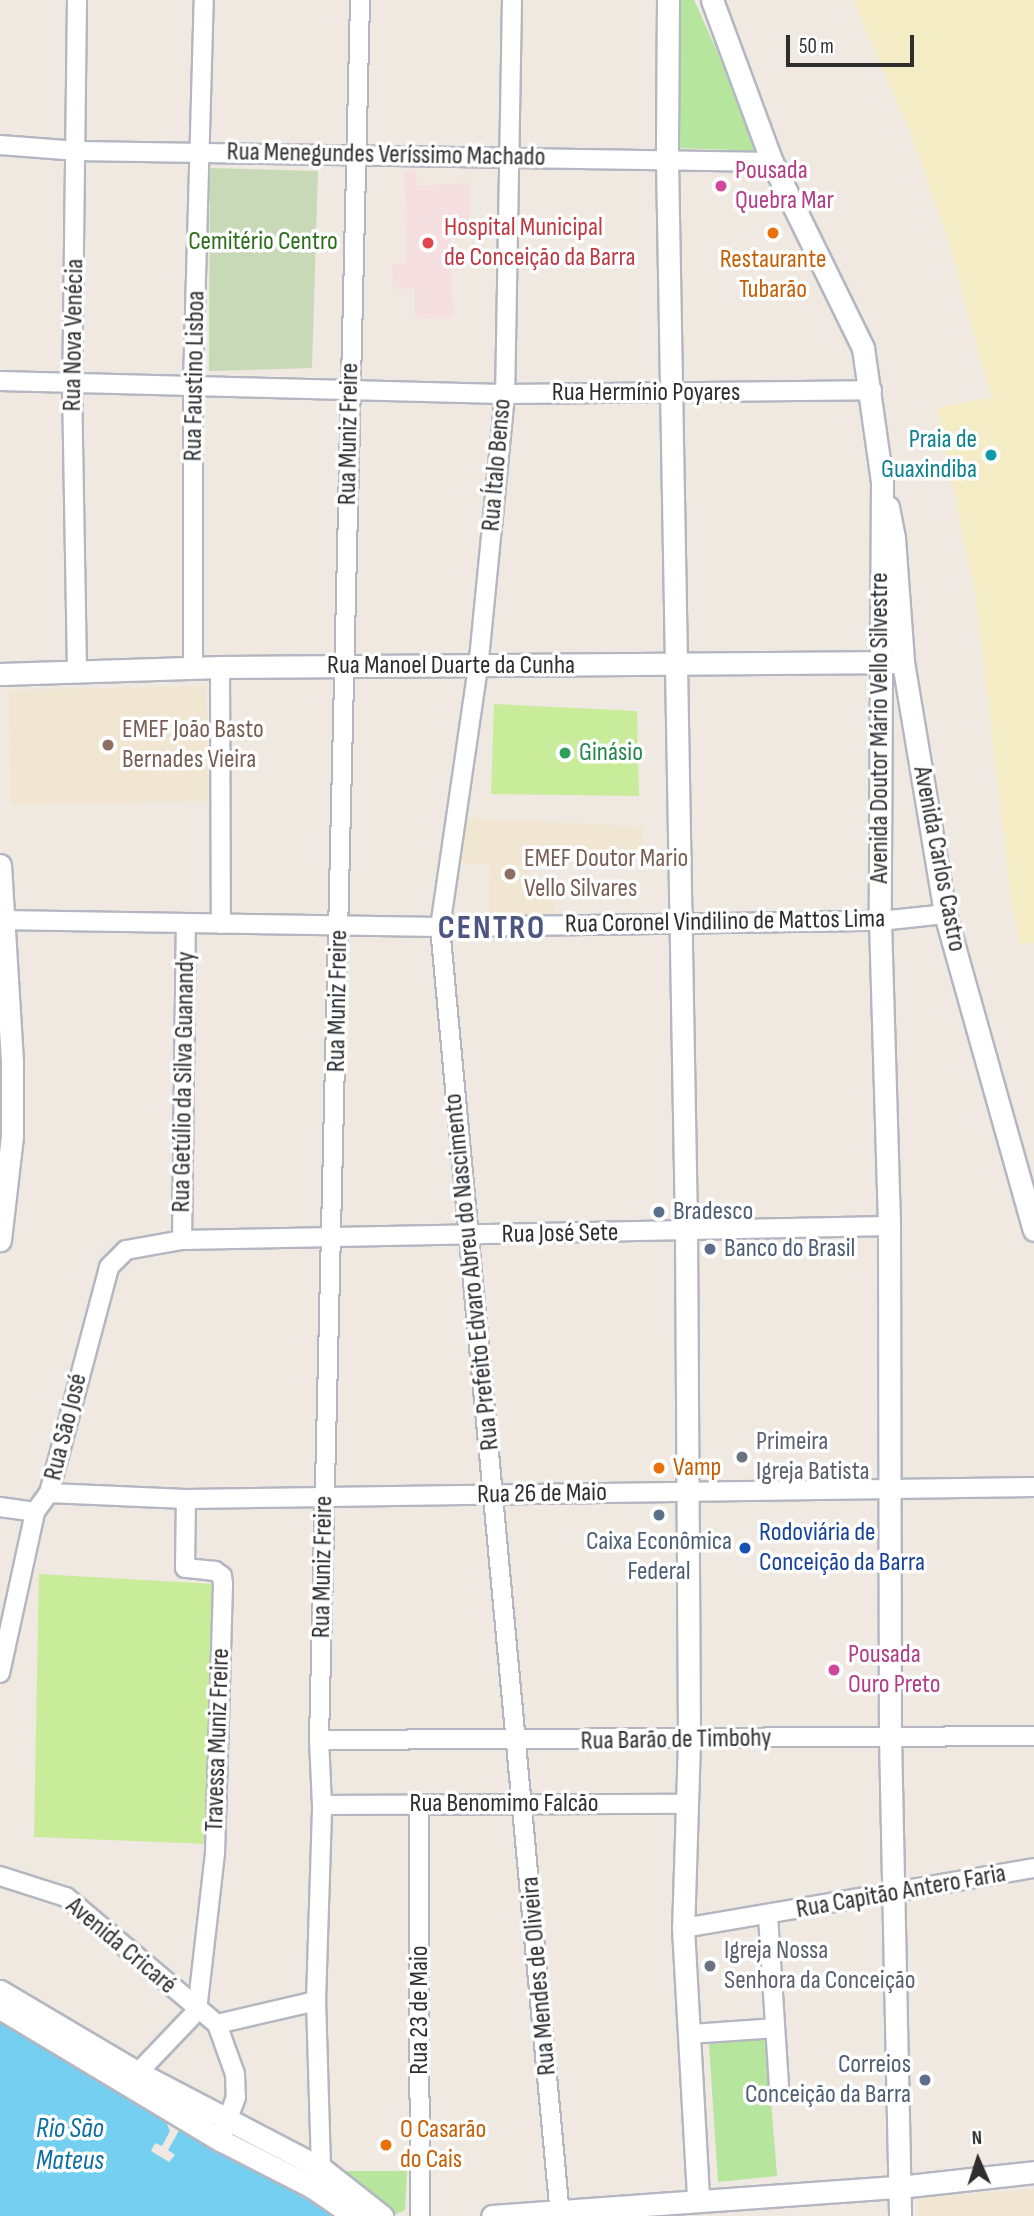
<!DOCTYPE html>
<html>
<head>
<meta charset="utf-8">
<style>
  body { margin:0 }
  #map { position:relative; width:1034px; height:2216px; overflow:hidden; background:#efe9e1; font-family:"Sofia Sans Condensed",sans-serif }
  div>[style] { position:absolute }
  .education>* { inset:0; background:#f0e6d1 }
  .medical>* { inset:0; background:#f5dfe0 }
  .green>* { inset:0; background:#b6e59e }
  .sand>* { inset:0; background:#f3ecc5 }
  .cemetery>* { inset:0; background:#c8d9b8 }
  .pitch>* { inset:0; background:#c9ec9a }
  .water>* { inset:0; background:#75cff0 }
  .roads { filter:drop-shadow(2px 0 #b4b7c1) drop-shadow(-2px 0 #b4b7c1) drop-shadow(0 2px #b4b7c1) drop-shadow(0 -2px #b4b7c1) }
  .minor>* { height:18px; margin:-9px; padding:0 9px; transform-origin:9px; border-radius:9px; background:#fff }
  .tertiary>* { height:21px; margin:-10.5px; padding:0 10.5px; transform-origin:10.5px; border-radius:10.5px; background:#fff }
  .dots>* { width:19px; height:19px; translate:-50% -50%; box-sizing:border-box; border:4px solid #fff; border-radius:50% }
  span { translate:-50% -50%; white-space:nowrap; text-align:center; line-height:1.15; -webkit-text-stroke:7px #fff; paint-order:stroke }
  .street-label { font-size:26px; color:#2e2e2e }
  .hotel-label { font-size:26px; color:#b23c85 }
  .left { translate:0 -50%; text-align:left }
  .health-label { font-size:26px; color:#be3a42 }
  .park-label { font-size:26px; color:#2c6e1b }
  .food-label { font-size:26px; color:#c56008 }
  .culture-label { font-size:26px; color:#0d838f }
  .right { translate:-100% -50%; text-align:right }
  .education-label { font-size:26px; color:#785e54 }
  .leisure-label { font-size:26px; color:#27864d }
  .service-label { font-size:26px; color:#4e5e75 }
  .worship-label { font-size:26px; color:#5b616d }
  .transit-label { font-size:26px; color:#164399 }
  .water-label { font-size:28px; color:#0d6fa3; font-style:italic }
  .district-label { font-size:33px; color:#4d5680; font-weight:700; letter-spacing:2px }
  .north { position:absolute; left:943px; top:2125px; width:70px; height:70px; -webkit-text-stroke:5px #fff; paint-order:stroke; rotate:357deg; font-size:19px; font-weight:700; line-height:28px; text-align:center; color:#2e2e2e }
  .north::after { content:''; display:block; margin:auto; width:24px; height:32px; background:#2e2e2e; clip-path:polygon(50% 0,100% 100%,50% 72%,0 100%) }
  .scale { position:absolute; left:786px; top:35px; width:128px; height:32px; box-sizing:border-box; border:4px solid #2e2e2e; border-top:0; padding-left:9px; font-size:21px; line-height:24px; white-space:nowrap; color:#2e2e2e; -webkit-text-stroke:5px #fff; paint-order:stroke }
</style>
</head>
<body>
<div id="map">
  <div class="education">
    <div style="clip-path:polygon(206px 686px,208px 801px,11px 805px,9px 690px)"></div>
    <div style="clip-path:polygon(457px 817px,644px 827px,642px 855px,531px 855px,530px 885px,556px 886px,555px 915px,489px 913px,490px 864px,456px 863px)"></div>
    <div style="clip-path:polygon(1034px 2189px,1034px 2216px,918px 2216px,918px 2198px)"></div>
  </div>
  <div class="medical">
    <div style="clip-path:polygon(404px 171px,416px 171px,417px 186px,470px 183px,469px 221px,450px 223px,453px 317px,415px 319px,414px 288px,393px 289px,392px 264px,406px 263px)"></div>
  </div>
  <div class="green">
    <div style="clip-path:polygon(676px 0,694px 0,762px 151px,678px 148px)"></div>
    <div style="clip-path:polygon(766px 2039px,777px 2176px,718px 2182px,709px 2044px)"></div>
    <div style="clip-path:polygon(327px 2171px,407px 2171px,405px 2210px,396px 2214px)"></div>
  </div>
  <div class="sand">
    <div style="clip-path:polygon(853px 0,1034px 0,1034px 943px,1020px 944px,1012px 905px,976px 599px,937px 408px,991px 397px,948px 240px,911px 134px)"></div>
  </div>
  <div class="cemetery">
    <div style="clip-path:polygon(210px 168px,318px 171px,312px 368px,209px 371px)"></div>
  </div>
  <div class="pitch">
    <div style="clip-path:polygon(494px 704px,637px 711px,639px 796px,491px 794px)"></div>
    <div style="clip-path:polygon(39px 1574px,214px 1584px,208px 1844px,34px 1837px)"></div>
  </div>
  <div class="water">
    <div style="clip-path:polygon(0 2023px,165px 2119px,170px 2131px,162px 2146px,155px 2143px,151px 2151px,169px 2162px,175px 2155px,168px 2150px,181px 2127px,335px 2216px,0 2216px)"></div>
  </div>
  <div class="roads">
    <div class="minor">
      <div style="left:77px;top:0;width:384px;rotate:90.7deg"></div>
      <div style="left:72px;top:384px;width:287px;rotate:89deg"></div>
      <div style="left:512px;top:0;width:394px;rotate:91deg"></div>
      <div style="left:505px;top:394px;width:274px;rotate:95.6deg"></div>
      <div style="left:478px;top:667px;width:263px;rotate:98.3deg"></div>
      <div style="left:440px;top:927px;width:1295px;rotate:84.68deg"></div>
      <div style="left:0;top:145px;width:78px;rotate:4.4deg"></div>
      <div style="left:78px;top:151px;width:694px;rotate:0.91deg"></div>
      <div style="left:0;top:381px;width:505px;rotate:1.47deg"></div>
      <div style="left:505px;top:394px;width:367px;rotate:-0.6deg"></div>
      <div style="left:220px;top:667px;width:257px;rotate:89.8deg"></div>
      <div style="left:193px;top:668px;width:284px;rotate:-90deg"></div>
      <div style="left:193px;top:384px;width:384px;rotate:-88.4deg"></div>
      <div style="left:0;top:920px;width:440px;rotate:0.9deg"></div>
      <div style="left:440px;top:927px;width:440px;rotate:-0.8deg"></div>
      <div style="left:880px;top:921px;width:65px;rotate:-6.1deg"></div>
      <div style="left:182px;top:1240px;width:316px;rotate:-89.3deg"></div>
      <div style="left:49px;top:1493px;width:137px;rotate:2.5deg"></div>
      <div style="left:186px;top:1499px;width:848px;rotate:-0.81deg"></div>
      <div style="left:0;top:1507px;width:35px;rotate:8deg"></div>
      <div style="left:0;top:1673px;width:165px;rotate:-77.7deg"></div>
      <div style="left:35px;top:1512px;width:24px;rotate:-54deg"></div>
      <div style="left:49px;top:1493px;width:234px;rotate:-75.1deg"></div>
      <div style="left:109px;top:1267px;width:24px;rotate:-45deg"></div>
      <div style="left:126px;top:1250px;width:57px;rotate:-10.1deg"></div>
      <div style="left:182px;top:1240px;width:707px;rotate:-1.13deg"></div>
      <div style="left:319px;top:1740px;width:715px;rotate:-0.32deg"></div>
      <div style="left:419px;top:1804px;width:412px;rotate:89.9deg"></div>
      <div style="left:322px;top:1805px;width:363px;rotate:-0.2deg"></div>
      <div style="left:0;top:1876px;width:69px;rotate:17.7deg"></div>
      <div style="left:66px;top:1897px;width:197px;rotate:40.1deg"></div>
      <div style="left:217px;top:2024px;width:53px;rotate:70.2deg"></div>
      <div style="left:235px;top:2074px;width:23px;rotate:88deg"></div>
      <div style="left:236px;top:2097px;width:46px;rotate:110.4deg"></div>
      <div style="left:768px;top:1916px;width:169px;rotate:86.3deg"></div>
      <div style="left:683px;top:1928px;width:356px;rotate:-9.7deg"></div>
      <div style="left:217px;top:2024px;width:102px;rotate:-13.1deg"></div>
      <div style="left:690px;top:2034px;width:85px;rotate:-4deg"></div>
      <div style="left:131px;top:2080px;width:95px;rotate:-46.3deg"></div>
      <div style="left:197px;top:2011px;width:158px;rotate:-83.5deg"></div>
      <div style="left:215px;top:1854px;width:270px;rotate:-88.3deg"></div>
      <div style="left:223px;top:1584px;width:8px;rotate:-97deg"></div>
      <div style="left:222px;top:1576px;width:9px;rotate:-144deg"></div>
      <div style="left:215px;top:1571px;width:30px;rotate:-174deg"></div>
      <div style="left:185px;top:1568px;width:69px;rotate:-89.2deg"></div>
      <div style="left:316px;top:2178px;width:11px;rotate:-63deg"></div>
      <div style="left:321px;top:2168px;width:167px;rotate:-91.7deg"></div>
      <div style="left:316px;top:2001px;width:196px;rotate:-88.2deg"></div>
      <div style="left:322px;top:1805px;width:65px;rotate:-92.6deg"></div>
      <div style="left:319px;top:1740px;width:1740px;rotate:-88.65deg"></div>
    </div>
    <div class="tertiary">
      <div style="left:668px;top:0;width:160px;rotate:90.4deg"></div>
      <div style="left:667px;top:160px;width:1071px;rotate:88.98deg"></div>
      <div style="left:686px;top:1231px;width:510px;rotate:89.66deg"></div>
      <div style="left:689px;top:1741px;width:187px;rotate:91.8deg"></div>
      <div style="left:683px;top:1928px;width:271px;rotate:86.8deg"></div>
      <div style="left:712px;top:0;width:173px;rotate:69.7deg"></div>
      <div style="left:772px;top:162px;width:207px;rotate:63.9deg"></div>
      <div style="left:863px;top:348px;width:134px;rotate:81.9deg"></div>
      <div style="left:882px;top:481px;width:440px;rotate:90.3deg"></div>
      <div style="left:880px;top:921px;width:305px;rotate:88.3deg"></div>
      <div style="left:889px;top:1226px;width:510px;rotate:89.89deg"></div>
      <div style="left:890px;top:1736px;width:480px;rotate:88.8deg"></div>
      <div style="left:888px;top:507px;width:32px;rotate:79deg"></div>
      <div style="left:894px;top:538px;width:124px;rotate:85.8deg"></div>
      <div style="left:903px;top:662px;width:255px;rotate:80.5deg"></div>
      <div style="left:945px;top:914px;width:328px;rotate:74.3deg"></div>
      <div style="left:0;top:674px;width:220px;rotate:-1.8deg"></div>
      <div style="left:220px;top:667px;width:683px;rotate:-0.42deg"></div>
      <div style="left:0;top:865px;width:198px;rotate:86.5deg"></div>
      <div style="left:12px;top:1063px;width:73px;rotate:90deg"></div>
      <div style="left:12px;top:1136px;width:105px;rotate:96.6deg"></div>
      <div style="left:0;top:1991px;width:159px;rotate:30.6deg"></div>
      <div style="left:137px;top:2072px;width:208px;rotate:27.6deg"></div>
      <div style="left:321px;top:2168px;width:78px;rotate:38.2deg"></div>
      <div style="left:0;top:2008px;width:257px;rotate:31deg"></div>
      <div style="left:220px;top:2140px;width:103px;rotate:27.1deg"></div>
      <div style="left:312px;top:2187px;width:51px;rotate:34.6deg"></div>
      <div style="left:492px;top:2216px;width:408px;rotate:-4.1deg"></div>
      <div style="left:899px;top:2187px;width:136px;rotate:-6.3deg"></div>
    </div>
  </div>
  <div class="dots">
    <div style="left:721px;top:186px;background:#d1479c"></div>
    <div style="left:773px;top:233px;background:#e8710a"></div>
    <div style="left:428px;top:243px;background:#e0444e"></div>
    <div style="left:991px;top:455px;background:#0f9aa8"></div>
    <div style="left:108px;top:745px;background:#8d6e63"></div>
    <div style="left:565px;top:753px;background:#2e9e5b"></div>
    <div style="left:510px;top:874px;background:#8d6e63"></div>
    <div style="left:659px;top:1212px;background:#5c6f8a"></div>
    <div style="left:710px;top:1249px;background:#5c6f8a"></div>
    <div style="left:742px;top:1457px;background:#6b7280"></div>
    <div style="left:659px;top:1468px;background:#e8710a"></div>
    <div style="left:659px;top:1515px;background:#5c6f8a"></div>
    <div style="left:745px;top:1548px;background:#1a4fb4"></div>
    <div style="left:834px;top:1670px;background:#d1479c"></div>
    <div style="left:710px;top:1966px;background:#6b7280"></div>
    <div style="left:925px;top:2080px;background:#5c6f8a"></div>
    <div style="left:386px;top:2145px;background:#e8710a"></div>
  </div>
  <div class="street-label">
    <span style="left:386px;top:155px;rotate:1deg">Rua Menegundes Veríssimo Machado</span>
    <span style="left:74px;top:335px;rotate:-89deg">Rua Nova Venécia</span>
    <span style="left:195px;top:376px;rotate:-89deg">Rua Faustino Lisboa</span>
    <span style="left:646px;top:393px">Rua Hermínio Poyares</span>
    <span style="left:349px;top:434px;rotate:-89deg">Rua Muniz Freire</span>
    <span style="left:497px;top:465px;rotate:-85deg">Rua Ítalo Benso</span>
    <span style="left:451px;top:666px">Rua Manoel Duarte da Cunha</span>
    <span style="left:880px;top:728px;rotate:-90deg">Avenida Doutor Mário Vello Silvestre</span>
    <span style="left:939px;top:859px;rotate:79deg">Avenida Carlos Castro</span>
    <span style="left:725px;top:922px;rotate:-1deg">Rua Coronel Vindilino de Mattos Lima</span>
    <span style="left:338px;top:1001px;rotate:-89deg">Rua Muniz Freire</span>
    <span style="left:184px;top:1082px;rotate:-89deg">Rua Getúlio da Silva Guanandy</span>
    <span style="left:560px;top:1234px;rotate:-1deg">Rua José Sete</span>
    <span style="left:472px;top:1272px;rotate:-96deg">Rua Prefeito Edvaro Abreu do Nascimento</span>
    <span style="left:66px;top:1427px;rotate:-76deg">Rua São José</span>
    <span style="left:542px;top:1494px;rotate:-1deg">Rua 26 de Maio</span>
    <span style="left:323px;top:1567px;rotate:-89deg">Rua Muniz Freire</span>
    <span style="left:218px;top:1740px;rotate:-88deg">Travessa Muniz Freire</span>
    <span style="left:676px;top:1740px;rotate:-1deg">Rua Barão de Timbohy</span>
    <span style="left:504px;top:1804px">Rua Benomimo Falcão</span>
    <span style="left:901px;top:1892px;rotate:-10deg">Rua Capitão Antero Faria</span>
    <span style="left:121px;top:1946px;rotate:40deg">Avenida Cricaré</span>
    <span style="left:539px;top:1976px;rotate:-95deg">Rua Mendes de Oliveira</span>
    <span style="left:420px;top:2010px;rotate:-90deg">Rua 23 de Maio</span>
  </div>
  <div class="hotel-label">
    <span class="left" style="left:735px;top:186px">Pousada<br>Quebra Mar</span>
    <span class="left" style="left:848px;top:1670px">Pousada<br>Ouro Preto</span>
  </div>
  <div class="health-label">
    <span class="left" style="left:444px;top:243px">Hospital Municipal<br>de Conceição da Barra</span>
  </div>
  <div class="park-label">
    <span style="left:263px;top:242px">Cemitério Centro</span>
  </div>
  <div class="food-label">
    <span style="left:773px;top:275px">Restaurante<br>Tubarão</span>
    <span class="left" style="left:673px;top:1468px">Vamp</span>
    <span class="left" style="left:400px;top:2145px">O Casarão<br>do Cais</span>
  </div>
  <div class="culture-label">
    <span class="right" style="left:977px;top:455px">Praia de<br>Guaxindiba</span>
  </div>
  <div class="education-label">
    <span class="left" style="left:122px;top:745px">EMEF João Basto<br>Bernades Vieira</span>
    <span class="left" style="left:524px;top:874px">EMEF Doutor Mario<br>Vello Silvares</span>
  </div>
  <div class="leisure-label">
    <span class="left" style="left:579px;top:753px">Ginásio</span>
  </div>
  <div class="service-label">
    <span class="left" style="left:673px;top:1212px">Bradesco</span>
    <span class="left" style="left:724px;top:1249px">Banco do Brasil</span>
    <span style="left:659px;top:1557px">Caixa Econômica<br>Federal</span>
    <span class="right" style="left:911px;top:2080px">Correios<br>Conceição da Barra</span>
  </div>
  <div class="worship-label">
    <span class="left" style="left:756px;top:1457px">Primeira<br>Igreja Batista</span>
    <span class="left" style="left:724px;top:1966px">Igreja Nossa<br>Senhora da Conceição</span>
  </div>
  <div class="transit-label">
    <span class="left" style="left:759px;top:1548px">Rodoviária de<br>Conceição da Barra</span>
  </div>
  <div class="water-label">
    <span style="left:70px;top:2145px">Rio São<br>Mateus</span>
  </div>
  <div class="district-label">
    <span style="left:492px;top:929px">CENTRO</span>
  </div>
  <div class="north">N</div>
  <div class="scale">50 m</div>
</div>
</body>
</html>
